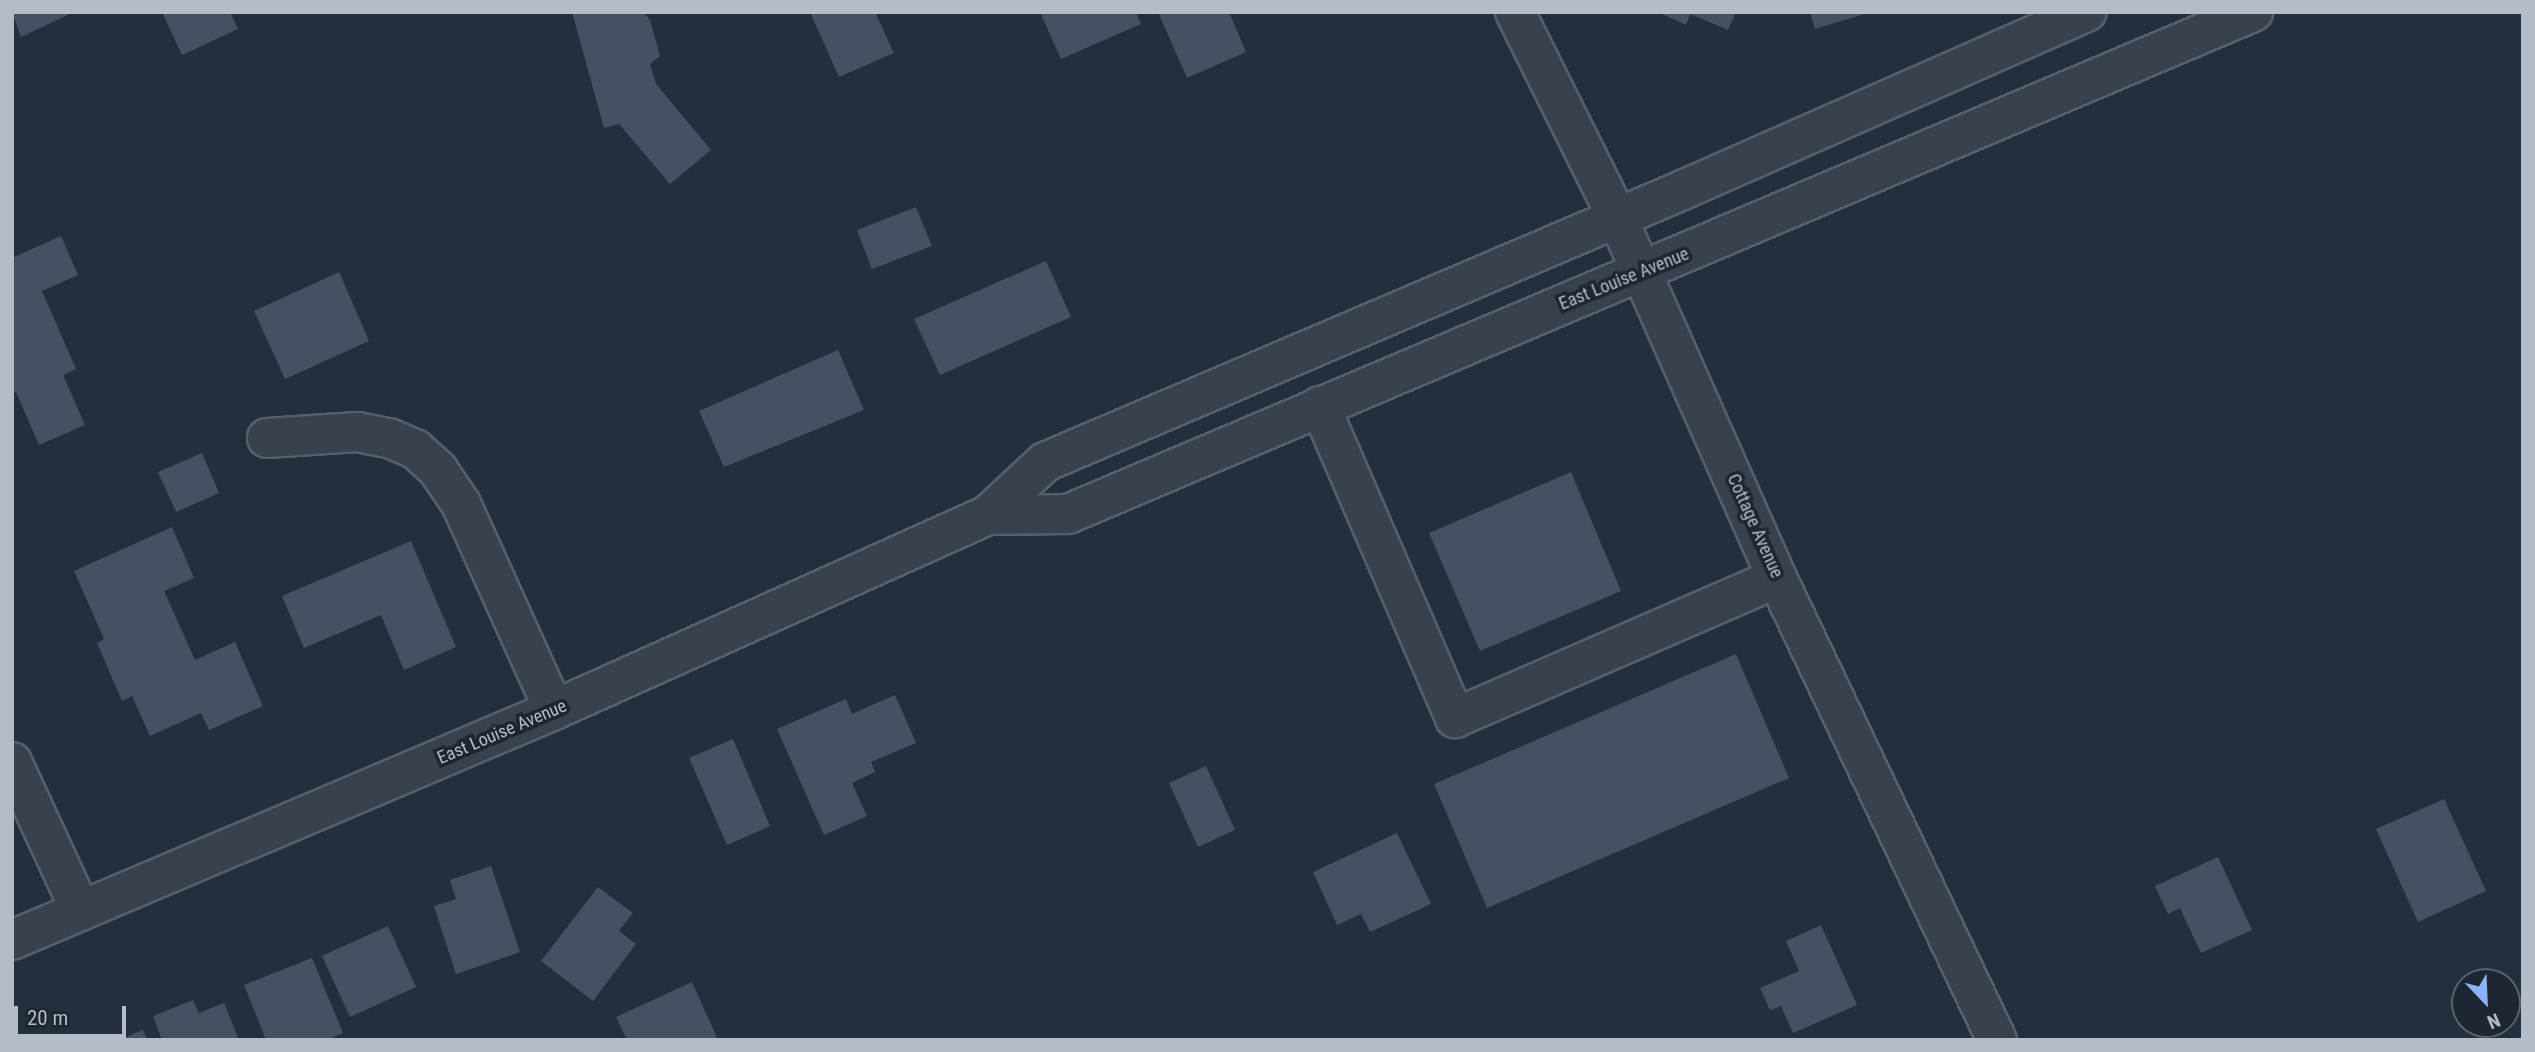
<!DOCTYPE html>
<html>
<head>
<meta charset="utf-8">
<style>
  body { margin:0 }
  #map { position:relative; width:2535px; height:1052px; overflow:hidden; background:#242f3e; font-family:"Roboto Condensed",sans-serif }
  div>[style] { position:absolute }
  .building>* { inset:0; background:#455162 }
  .roads { filter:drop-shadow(2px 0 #565f6c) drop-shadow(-2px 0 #565f6c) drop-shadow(0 2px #565f6c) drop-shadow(0 -2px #565f6c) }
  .minor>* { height:38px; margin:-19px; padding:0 19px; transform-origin:19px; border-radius:19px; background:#38414e }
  span { translate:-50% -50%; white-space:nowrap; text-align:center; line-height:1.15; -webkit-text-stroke:7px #1d2633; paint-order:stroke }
  .street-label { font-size:18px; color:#b4bcc9 }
  .frame { position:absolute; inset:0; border:14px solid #b4bcc9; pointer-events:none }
  .north { position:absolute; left:2451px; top:968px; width:70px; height:70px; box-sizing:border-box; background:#1d2633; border:2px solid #59626f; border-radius:50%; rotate:157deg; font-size:19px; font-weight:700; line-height:28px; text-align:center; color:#b4bcc9 }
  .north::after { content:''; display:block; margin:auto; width:24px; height:32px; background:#8ab4f8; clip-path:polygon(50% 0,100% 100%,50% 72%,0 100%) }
  .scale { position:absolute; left:14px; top:1006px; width:112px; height:32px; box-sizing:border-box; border:4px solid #b4bcc9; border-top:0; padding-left:9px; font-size:21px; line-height:24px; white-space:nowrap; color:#b4bcc9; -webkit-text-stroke:5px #1d2633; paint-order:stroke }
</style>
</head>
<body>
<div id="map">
  <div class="building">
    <div style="clip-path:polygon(12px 12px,74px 12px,21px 37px)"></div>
    <div style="clip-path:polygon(162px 12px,230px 12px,238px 29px,182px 55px)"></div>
    <div style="clip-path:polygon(572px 12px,643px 12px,650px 20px,660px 56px,650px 64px,656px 84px,711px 150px,670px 184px,619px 124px,604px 128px)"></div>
    <div style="clip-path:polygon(810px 12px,875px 12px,894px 53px,839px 77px)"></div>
    <div style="clip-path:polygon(1040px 12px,1136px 12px,1141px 24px,1061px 59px)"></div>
    <div style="clip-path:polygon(1158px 12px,1229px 12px,1246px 52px,1187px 78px)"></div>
    <div style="clip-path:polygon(1658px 12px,1736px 12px,1728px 30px,1690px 14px,1686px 25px)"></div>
    <div style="clip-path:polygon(1810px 12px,1868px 12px,1868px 13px,1815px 29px)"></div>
    <div style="clip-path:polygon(916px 207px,932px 246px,872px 269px,857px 230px)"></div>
    <div style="clip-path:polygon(61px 236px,78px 275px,42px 291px,76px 369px,63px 375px,85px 425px,39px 445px,16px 392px,12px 394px,12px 258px)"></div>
    <div style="clip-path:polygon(1046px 261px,1071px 317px,940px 375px,914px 319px)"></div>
    <div style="clip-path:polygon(339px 272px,369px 341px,285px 379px,254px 311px)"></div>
    <div style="clip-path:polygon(838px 350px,864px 410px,724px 467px,699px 411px)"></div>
    <div style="clip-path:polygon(202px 453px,219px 493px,176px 512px,158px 472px)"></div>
    <div style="clip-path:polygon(1571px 472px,1621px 591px,1480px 651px,1429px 533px)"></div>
    <div style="clip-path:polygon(172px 527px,194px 578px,164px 591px,195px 660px,235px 642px,263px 706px,209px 730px,201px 713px,150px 736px,132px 696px,122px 701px,97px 643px,104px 639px,74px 571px)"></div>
    <div style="clip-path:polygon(411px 541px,456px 647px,404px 670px,381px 615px,304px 648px,282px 596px)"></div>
    <div style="clip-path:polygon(1736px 654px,1789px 778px,1487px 908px,1434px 784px)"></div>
    <div style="clip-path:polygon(895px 695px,916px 743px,871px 762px,875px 772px,852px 783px,867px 816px,824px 835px,777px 729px,846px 699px,852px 714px)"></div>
    <div style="clip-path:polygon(733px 739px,770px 826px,727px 845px,689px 758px)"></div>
    <div style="clip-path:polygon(1206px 766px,1235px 830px,1198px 847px,1169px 783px)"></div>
    <div style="clip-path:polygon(2444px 799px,2486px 891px,2418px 922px,2376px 829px)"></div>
    <div style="clip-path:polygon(1397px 833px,1431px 904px,1370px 932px,1361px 914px,1337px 925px,1313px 872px)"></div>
    <div style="clip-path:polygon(2218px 857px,2252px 930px,2201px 953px,2180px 908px,2168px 914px,2155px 886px)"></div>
    <div style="clip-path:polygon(491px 866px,520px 952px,456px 974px,434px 906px,456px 899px,450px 880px)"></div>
    <div style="clip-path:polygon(598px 887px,633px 913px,619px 931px,636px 944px,593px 1001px,541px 961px)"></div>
    <div style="clip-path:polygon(1821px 925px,1857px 1005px,1793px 1033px,1781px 1006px,1770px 1010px,1760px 988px,1799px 971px,1786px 941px)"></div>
    <div style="clip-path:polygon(388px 926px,416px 987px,350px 1017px,322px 956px)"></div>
    <div style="clip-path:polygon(312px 958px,343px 1033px,327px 1040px,266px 1040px,244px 985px)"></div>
    <div style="clip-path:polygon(692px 982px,718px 1040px,627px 1040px,616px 1017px)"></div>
    <div style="clip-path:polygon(193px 1000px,199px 1013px,224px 1003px,239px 1040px,162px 1040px,153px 1016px)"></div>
    <div style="clip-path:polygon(143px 1030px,147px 1040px,119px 1040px)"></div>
  </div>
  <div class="roads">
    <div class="minor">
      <div style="left:1515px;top:12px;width:229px;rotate:63.5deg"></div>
      <div style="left:1617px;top:217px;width:395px;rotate:66.1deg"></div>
      <div style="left:1777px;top:578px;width:512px;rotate:64.54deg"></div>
      <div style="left:1320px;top:406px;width:340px;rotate:66.6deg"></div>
      <div style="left:1455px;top:718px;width:351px;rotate:-23.5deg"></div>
      <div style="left:267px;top:438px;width:90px;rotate:-3.8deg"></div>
      <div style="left:357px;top:432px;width:33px;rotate:11deg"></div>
      <div style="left:389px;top:438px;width:28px;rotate:23deg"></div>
      <div style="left:415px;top:449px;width:31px;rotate:42deg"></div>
      <div style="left:438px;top:470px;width:41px;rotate:55.9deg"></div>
      <div style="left:461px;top:504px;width:226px;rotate:65.7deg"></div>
      <div style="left:988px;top:515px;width:80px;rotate:-0.7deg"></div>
      <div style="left:1068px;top:514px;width:1287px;rotate:-22.96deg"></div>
      <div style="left:12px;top:762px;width:164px;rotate:65.2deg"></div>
      <div style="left:12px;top:940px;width:589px;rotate:-22.99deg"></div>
      <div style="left:554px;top:710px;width:476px;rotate:-24.2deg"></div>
      <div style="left:988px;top:515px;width:78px;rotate:-42.9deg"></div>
      <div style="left:1045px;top:462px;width:696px;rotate:-23.1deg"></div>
      <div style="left:1685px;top:189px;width:439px;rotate:-23.8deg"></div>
    </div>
  </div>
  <div class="street-label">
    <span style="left:1624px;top:279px;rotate:-22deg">East Louise Avenue</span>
    <span style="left:1755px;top:526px;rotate:66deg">Cottage Avenue</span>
    <span style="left:502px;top:732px;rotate:-23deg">East Louise Avenue</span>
  </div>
  <div class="frame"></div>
  <div class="north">N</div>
  <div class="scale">20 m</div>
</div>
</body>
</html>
